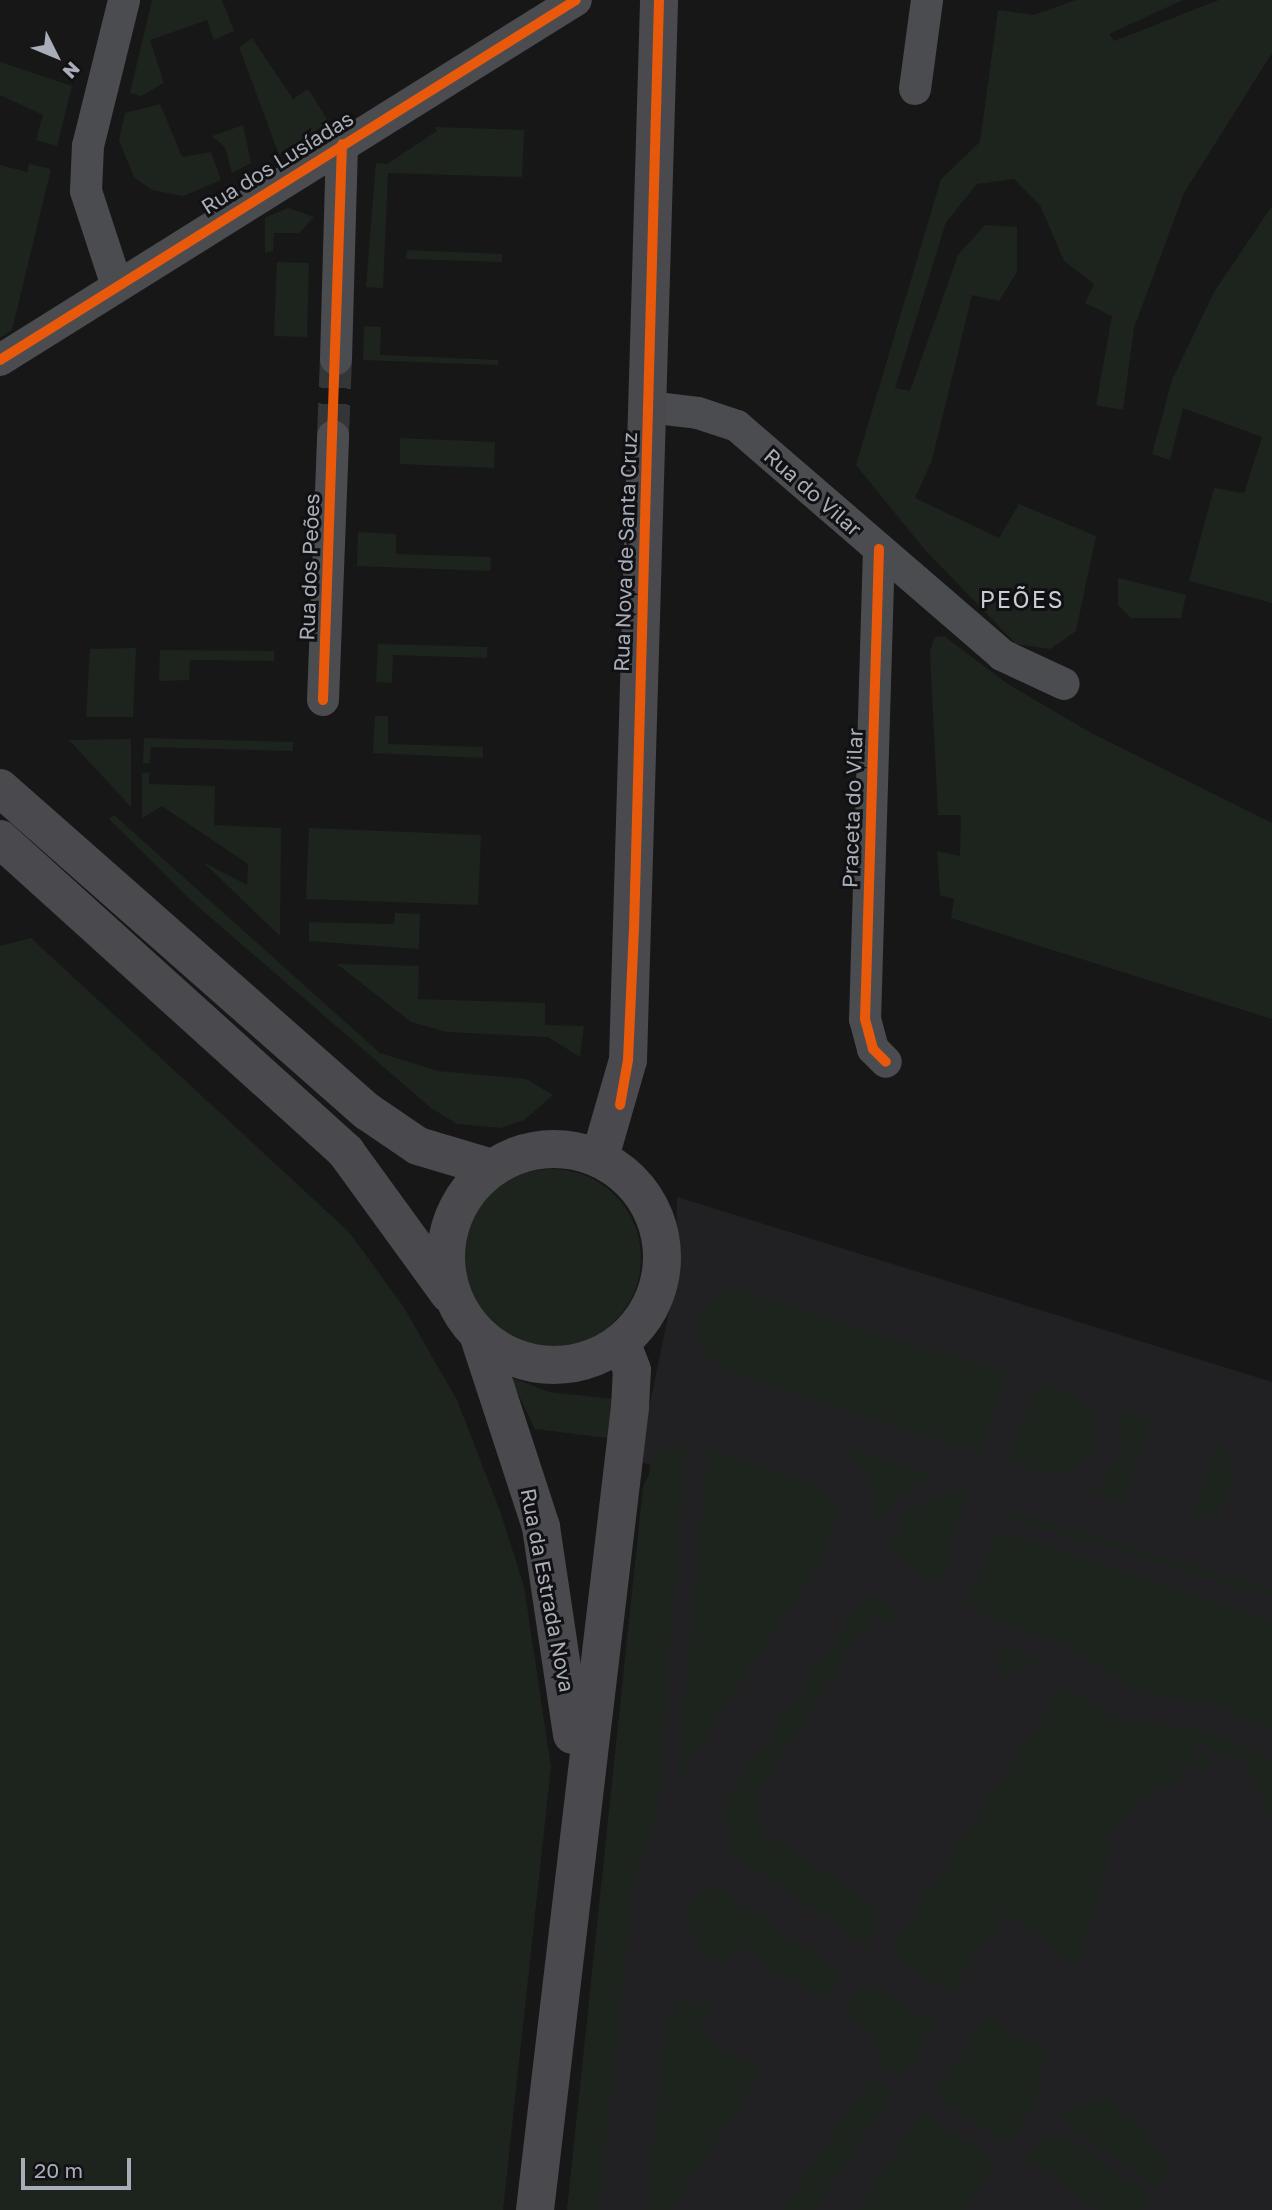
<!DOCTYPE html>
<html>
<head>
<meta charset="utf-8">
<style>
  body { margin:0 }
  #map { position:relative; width:1272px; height:2210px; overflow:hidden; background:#171717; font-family:"Golos Text",sans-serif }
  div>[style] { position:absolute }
  .built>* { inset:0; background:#212123 }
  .green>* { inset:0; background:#1d241e }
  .round { border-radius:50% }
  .street-tunnel>* { height:32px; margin-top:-16px; transform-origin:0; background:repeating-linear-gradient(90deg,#343537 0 32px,transparent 0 48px) }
  .street>* { height:32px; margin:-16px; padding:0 16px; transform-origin:16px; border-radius:16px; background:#4b4c50 }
  .secondary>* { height:38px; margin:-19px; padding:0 19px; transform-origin:19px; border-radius:19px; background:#4a4a4e }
  .secondary>.ring { margin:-19px; padding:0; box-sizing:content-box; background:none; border:38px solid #4a4a4e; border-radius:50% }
  .cycleway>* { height:10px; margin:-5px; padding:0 5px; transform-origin:5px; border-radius:5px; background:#e8590c }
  span { translate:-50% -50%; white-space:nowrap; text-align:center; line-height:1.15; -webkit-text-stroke:6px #111113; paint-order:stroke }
  .street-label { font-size:21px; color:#a8adb8 }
  .neighbourhood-label { font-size:23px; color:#c9ccd4; letter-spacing:2px }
  .north { position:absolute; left:21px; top:21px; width:70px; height:70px; -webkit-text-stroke:5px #111113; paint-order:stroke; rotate:133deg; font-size:19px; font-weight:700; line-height:28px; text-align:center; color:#a8adb8 }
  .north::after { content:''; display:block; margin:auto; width:24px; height:32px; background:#a8adb8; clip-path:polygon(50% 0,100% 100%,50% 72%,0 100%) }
  .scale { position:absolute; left:21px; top:2158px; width:110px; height:32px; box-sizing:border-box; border:4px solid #a8adb8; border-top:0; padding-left:9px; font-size:21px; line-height:24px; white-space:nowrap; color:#a8adb8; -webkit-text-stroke:5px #111113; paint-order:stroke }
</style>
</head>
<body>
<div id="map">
  <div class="built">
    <div style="clip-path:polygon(677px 1197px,1272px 1382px,1272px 2210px,567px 2210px,650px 1465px,638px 1461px,676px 1278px)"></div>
  </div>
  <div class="green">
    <div style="clip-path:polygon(152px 0,222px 0,234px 31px,214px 40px,207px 20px,150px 40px,164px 83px,141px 96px,130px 93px)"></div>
    <div style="clip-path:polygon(1076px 0,1183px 0,1109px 34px,1114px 41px,1219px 0,1272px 0,1272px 53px,1184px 193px,1134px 328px,1123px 410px,1096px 405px,1112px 316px,1085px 303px,1094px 284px,1064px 261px,1040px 205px,1014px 179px,977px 184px,946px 222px,895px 388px,910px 391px,958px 255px,985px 225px,1017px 227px,1017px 272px,999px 301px,972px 295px,932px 460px,915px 498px,999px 538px,1019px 504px,1096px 536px,1076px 631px,1050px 649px,1016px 644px,925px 550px,856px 465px,941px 179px,980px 142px,998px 10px,1034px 15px)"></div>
    <div style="clip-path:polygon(252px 38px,293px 99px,308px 89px,329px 122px,279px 155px,239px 47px)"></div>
    <div style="clip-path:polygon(0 62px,72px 86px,57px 146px,36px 140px,43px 115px,0 95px)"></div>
    <div style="clip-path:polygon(160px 104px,182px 157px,211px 152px,221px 180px,183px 196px,152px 190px,134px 177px,119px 140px,125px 113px)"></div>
    <div style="clip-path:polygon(243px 125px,251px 163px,232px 173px,225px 147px,212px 136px)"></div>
    <div style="clip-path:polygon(435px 127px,524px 130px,522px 177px,388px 173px,383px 288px,366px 287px,376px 163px,387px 164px,437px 131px)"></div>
    <div style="clip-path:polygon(29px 164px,51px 169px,12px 330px,0 338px,0 165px,27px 172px)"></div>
    <div style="clip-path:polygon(1272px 206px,1272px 603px,1189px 581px,1214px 488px,1244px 493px,1262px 437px,1183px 408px,1170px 460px,1152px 454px,1172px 380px,1214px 292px)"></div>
    <div style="clip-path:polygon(288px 208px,314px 217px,299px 233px,274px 233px,273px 251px,265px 253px,265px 218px)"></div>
    <div style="clip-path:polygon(407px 250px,502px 254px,502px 262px,406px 259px)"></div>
    <div style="clip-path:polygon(277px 262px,309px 263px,307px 337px,274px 336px)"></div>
    <div style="clip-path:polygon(364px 326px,381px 327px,380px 355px,498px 360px,498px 365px,363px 360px)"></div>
    <div style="clip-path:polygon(400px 438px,495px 442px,494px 468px,400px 464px)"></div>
    <div style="clip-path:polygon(358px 532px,396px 534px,396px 554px,491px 557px,490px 571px,357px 566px)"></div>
    <div style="clip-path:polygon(1118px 578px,1186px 595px,1181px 618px,1131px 618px,1118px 605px)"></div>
    <div style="clip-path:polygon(944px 636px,1008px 684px,1091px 733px,1272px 823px,1272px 1019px,951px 918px,954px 899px,940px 895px,937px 851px,960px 856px,961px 815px,938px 815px,930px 651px,935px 637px)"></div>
    <div style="clip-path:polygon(378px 644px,487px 647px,487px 658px,393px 655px,392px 683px,376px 682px)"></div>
    <div style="clip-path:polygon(136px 648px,133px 717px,86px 717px,90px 649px)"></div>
    <div style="clip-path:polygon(160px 650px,274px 651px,274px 661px,190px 660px,189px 680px,159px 681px)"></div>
    <div style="clip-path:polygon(375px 716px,388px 716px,388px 744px,483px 747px,483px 758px,373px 753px)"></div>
    <div style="clip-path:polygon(144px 738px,293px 742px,293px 751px,151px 747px,150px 763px,143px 763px)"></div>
    <div style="clip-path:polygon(131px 739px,131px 807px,69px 740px)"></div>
    <div style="clip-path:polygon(149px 772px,149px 784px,215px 786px,214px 825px,281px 828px,280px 936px,203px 862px,247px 885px,248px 864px,162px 806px,142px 818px,142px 773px)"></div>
    <div style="clip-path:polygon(114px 815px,380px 1053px,438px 1071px,526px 1079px,553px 1095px,524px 1120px,501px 1128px,457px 1124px,431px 1108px,195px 904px,109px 819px)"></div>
    <div style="clip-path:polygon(309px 828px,481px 835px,478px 905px,306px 899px)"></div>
    <div style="clip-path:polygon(395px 913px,420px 914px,419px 949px,309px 941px,309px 922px,394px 924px)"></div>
    <div style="clip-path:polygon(31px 938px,349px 1232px,403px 1306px,457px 1400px,500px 1511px,524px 1586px,551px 1767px,503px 2210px,0 2210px,0 946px)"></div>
    <div style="clip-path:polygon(337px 964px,419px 966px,418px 999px,545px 1003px,545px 1025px,584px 1026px,580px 1057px,548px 1037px,447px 1032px,411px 1022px)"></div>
    <div class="round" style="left:463px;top:1169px;width:178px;height:178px"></div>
    <div style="clip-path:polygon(734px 1290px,1007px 1373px,980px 1452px,721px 1369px,700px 1350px,699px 1321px,718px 1294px)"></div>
    <div style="clip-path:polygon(510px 1377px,549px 1392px,613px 1399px,608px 1438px,535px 1429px)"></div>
    <div style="clip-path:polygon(1037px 1384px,1072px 1394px,1094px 1416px,1095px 1445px,1075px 1470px,1042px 1474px,1009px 1463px)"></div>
    <div style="clip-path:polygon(1121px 1412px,1149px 1419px,1122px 1500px,1094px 1491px,1122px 1457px)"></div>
    <div style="clip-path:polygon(686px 1443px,657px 1814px,634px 1877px,599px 2210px,567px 2210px,643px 1487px,658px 1455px)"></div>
    <div style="clip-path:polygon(1218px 1445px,1235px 1471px,1232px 1493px,1218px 1512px,1192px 1521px)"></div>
    <div style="clip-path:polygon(708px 1449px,820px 1486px,835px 1505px,836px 1523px,812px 1575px,677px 1781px)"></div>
    <div style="clip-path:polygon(846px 1449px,936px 1476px,894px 1500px,875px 1525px,872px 1487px)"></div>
    <div style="clip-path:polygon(951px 1493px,967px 1497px,939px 1585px,895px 1554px,890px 1542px,909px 1510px)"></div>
    <div style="clip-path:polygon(1007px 1510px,1272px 1589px,1272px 1597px,1003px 1517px)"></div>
    <div style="clip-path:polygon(997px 1533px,1039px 1542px,1272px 1622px,1272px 1730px,1213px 1704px,1139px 1693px,1061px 1643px,998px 1624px,967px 1602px)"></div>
    <div style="clip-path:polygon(880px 1596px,897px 1615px,895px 1628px,874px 1613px,756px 1792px,763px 1831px,876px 1906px,879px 1925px,866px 1945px,735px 1857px,723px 1806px,862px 1600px)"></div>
    <div style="clip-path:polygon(998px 1644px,1038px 1657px,1050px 1662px,1022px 1664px,1001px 1677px)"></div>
    <div style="clip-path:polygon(1065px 1685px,1123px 1721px,1202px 1730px,1257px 1751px,1272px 1762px,1272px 1817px,1241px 1755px,1227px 1760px,1201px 1741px,1194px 1751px,1213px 1766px,1202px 1771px,1188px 1761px,1174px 1781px,1137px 1803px,1104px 1841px,1111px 1846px,1079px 1966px,1005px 1914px,950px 1993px,900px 1961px,894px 1943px)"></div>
    <div style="clip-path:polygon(715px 1886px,843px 1974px,831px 1993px,815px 1997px,739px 1946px,725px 1966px,705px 1956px,688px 1926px,690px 1901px)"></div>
    <div style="clip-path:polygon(877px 1987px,935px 2025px,902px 2076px,881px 2062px,874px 2035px,843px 2015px,859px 1991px)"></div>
    <div style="clip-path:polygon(682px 1997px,712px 2009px,698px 2031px,761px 2073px,670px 2210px,647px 2210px,667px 2017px)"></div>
    <div style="clip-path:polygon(987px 2015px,1046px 2054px,1035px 2103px,1008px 2144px,935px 2097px)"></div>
    <div style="clip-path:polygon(871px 2078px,892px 2091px,814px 2210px,782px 2210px)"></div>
    <div style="clip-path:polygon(1106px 2098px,1140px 2123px,1150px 2146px,1173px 2162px,1155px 2187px,1057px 2116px)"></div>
    <div style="clip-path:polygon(923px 2112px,997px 2161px,965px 2210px,859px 2210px)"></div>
    <div style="clip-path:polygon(1063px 2134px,1151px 2195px,1140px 2210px,1101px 2210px,1027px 2159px,1043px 2135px,1056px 2144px)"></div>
  </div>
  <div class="street-tunnel">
    <div style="left:333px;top:436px;width:77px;rotate:-87.8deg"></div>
  </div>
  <div class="street">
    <div style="left:915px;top:89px;width:90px;rotate:-82.3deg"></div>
    <div style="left:117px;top:286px;width:100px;rotate:-108.1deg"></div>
    <div style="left:86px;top:191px;width:45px;rotate:-87.5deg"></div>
    <div style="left:88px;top:146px;width:150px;rotate:-76.1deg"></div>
    <div style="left:336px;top:359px;width:215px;rotate:-88.4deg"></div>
    <div style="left:0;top:360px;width:679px;rotate:-32.01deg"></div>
    <div style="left:648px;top:407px;width:50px;rotate:6.8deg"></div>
    <div style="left:698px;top:413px;width:41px;rotate:18.4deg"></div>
    <div style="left:737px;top:426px;width:350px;rotate:40.8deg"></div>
    <div style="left:1002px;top:655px;width:68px;rotate:25.1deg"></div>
    <div style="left:879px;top:549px;width:470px;rotate:91.7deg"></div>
    <div style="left:865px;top:1019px;width:31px;rotate:75deg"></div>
    <div style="left:873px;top:1049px;width:18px;rotate:45deg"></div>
    <div style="left:323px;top:700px;width:264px;rotate:-87.8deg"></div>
  </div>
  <div class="secondary">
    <div style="left:0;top:788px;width:490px;rotate:41.4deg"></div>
    <div style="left:368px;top:1112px;width:60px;rotate:34.2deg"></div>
    <div style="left:418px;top:1146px;width:77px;rotate:16.6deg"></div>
    <div style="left:0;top:839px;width:467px;rotate:42.1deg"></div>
    <div style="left:346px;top:1152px;width:175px;rotate:54deg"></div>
    <div class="ring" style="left:446px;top:1149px;width:178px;height:178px"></div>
    <div style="left:600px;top:1157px;width:101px;rotate:-73.9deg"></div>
    <div style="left:628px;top:1060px;width:1060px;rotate:-88.32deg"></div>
    <div style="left:479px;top:1337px;width:200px;rotate:71.9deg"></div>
    <div style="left:541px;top:1527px;width:210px;rotate:81.5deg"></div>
    <div style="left:535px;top:2210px;width:809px;rotate:-83.25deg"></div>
    <div style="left:630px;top:1407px;width:37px;rotate:-87deg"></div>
    <div style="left:632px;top:1370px;width:30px;rotate:-111deg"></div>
  </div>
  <div class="cycleway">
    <div style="left:0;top:360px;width:679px;rotate:-32.01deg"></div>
    <div style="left:879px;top:549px;width:470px;rotate:91.7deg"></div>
    <div style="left:865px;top:1019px;width:31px;rotate:75deg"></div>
    <div style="left:873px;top:1049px;width:18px;rotate:45deg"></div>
    <div style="left:323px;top:700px;width:556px;rotate:-88.04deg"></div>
    <div style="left:620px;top:1105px;width:46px;rotate:-79.9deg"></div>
    <div style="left:628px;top:1060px;width:130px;rotate:-87.4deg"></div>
    <div style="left:634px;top:930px;width:930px;rotate:-88.46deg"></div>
  </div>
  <div class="street-label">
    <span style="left:277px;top:162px;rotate:-32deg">Rua dos Lusíadas</span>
    <span style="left:813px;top:492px;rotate:41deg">Rua do Vilar</span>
    <span style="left:625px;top:552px;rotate:-88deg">Rua Nova de Santa Cruz</span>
    <span style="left:309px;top:567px;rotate:-88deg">Rua dos Peões</span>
    <span style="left:852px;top:808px;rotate:-88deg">Praceta do Vilar</span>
    <span style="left:548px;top:1590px;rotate:79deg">Rua da Estrada Nova</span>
  </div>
  <div class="neighbourhood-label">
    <span style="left:1022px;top:599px">PEÕES</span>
  </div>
  <div class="north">N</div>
  <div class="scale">20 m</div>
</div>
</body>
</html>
